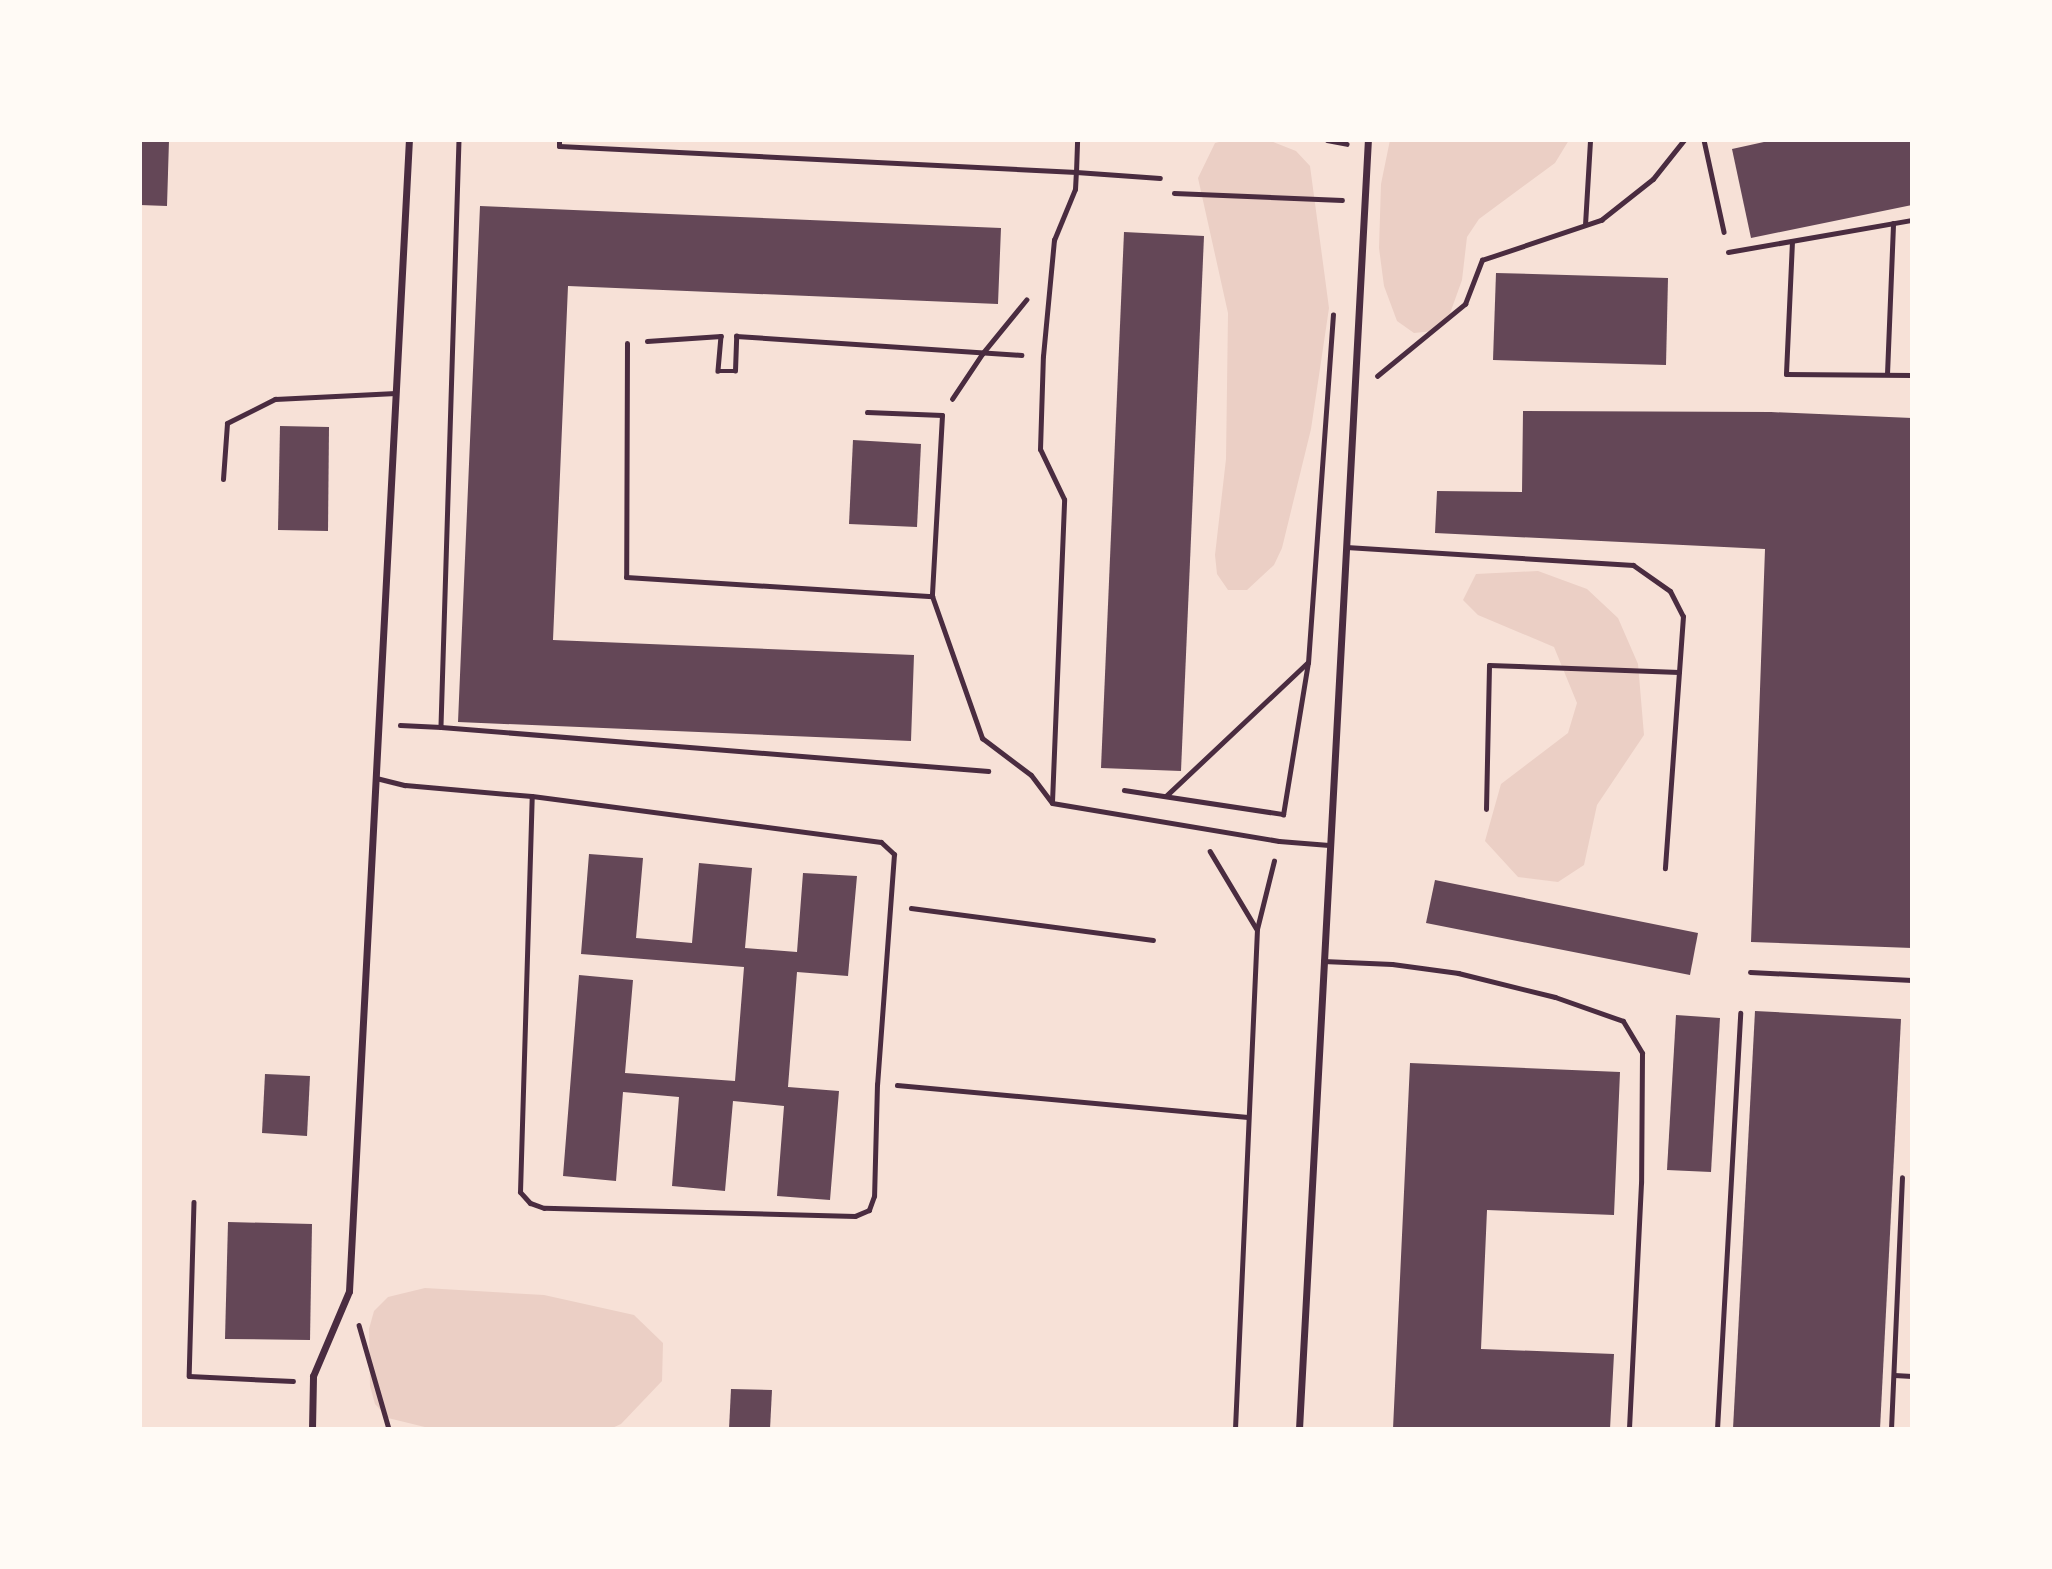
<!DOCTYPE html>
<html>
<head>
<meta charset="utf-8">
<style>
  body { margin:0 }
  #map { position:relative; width:2052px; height:1569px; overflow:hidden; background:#f7e1d7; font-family:"Fira Sans",sans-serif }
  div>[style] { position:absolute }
  .green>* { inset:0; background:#ebcfc5 }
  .building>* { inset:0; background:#644757 }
  .path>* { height:4.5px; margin:-2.25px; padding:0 2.25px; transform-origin:2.25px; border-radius:2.25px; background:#4a2c40 }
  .service>* { height:5px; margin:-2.5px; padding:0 2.5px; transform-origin:2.5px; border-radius:2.5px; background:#4a2c40 }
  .minor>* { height:7px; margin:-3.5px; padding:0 3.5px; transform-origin:3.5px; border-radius:3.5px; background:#4a2c40 }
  span { translate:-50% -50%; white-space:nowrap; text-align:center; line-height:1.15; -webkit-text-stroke:6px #fffaf5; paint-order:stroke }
  .frame { position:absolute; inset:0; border:142px solid #fffaf5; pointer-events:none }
</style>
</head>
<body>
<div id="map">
  <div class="green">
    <div style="clip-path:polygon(1227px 140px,1268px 140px,1296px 151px,1310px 166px,1329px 308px,1311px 429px,1282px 548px,1274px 565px,1247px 590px,1228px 590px,1217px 574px,1215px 555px,1226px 459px,1228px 313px,1198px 178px,1215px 143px)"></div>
    <div style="clip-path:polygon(1390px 140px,1569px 140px,1555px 163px,1479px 219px,1467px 237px,1462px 280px,1448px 319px,1434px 331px,1414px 333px,1397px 321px,1384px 286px,1379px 248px,1381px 184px)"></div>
    <div style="clip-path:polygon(1538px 571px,1587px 589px,1618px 618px,1638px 664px,1644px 735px,1597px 805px,1584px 865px,1558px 882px,1518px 877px,1485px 841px,1501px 784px,1568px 733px,1577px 703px,1554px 647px,1478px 615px,1463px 600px,1476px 574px)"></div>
    <div style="clip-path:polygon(425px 1288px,544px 1295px,634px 1315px,663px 1343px,662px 1381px,621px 1424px,610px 1429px,433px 1429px,388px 1418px,375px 1404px,370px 1386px,369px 1329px,374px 1311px,388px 1297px)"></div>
  </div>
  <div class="building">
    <div style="clip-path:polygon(140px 140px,169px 140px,167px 206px,140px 205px)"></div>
    <div style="clip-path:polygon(1773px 140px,1912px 140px,1912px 205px,1751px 238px,1732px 149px)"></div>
    <div style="clip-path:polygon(480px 206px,1001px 228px,998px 304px,568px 286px,553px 640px,914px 655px,911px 741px,458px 722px)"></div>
    <div style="clip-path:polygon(1124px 232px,1204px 236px,1181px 771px,1101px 768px)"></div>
    <div style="clip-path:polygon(1496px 273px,1668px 278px,1666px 365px,1493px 360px)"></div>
    <div style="clip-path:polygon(1523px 411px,1771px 412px,1912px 418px,1912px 948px,1751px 942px,1765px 549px,1435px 533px,1437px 491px,1522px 492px)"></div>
    <div style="clip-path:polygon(280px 426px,329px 427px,328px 531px,278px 530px)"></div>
    <div style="clip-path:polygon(853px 440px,921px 444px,917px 527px,849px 524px)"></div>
    <div style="clip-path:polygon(589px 854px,643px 858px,636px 938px,692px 943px,699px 863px,752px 868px,745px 948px,797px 952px,803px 873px,857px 876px,848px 976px,797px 972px,788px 1087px,839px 1091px,830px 1200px,777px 1196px,784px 1106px,733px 1101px,725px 1191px,672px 1186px,679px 1097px,623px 1092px,616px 1181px,563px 1176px,579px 975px,633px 980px,625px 1073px,735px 1081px,744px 967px,581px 954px)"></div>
    <div style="clip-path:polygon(1435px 880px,1698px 933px,1690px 975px,1426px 923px)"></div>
    <div style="clip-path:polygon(1755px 1011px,1901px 1019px,1880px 1429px,1733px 1429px)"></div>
    <div style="clip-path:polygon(1676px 1015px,1720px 1018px,1711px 1172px,1667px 1170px)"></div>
    <div style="clip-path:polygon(1410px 1063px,1620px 1072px,1614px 1215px,1487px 1210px,1481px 1349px,1614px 1354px,1610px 1429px,1393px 1429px)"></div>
    <div style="clip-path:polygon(265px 1074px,310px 1076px,307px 1136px,262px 1133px)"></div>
    <div style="clip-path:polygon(228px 1222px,312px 1224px,310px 1340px,225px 1339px)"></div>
    <div style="clip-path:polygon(731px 1389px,772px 1390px,770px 1429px,729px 1429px)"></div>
  </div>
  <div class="path">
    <div style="left:459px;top:140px;width:587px;rotate:91.76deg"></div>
    <div style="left:441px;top:727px;width:549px;rotate:4.6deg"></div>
    <div style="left:1327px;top:140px;width:20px;rotate:11deg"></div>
    <div style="left:1704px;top:140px;width:94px;rotate:77.7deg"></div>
    <div style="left:1174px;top:193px;width:168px;rotate:2.4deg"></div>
    <div style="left:1585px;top:225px;width:85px;rotate:-86.6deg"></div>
    <div style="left:647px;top:341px;width:74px;rotate:-3.9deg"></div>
    <div style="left:721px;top:336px;width:35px;rotate:95deg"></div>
    <div style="left:718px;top:371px;width:17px"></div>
    <div style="left:735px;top:371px;width:35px;rotate:-88deg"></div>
    <div style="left:736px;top:336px;width:286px;rotate:3.8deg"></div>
    <div style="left:1377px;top:376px;width:114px;rotate:-39.3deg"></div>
    <div style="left:1465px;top:304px;width:47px;rotate:-68.9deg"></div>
    <div style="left:1482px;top:260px;width:126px;rotate:-18.6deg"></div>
    <div style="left:1601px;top:220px;width:66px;rotate:-38.3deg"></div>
    <div style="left:1653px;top:179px;width:50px;rotate:-51.5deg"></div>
    <div style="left:952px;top:399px;width:54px;rotate:-56.3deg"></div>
    <div style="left:982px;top:354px;width:70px;rotate:-50.8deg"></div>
    <div style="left:400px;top:725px;width:41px;rotate:2.8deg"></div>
    <div style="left:1124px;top:790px;width:161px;rotate:8.6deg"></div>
    <div style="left:1166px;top:796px;width:194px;rotate:-43.3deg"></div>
    <div style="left:1283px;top:815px;width:154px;rotate:-80.7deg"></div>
    <div style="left:1308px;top:663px;width:349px;rotate:-85.9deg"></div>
    <div style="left:1210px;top:851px;width:90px;rotate:59.1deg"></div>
    <div style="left:911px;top:908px;width:244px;rotate:7.5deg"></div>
    <div style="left:897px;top:1085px;width:352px;rotate:5.2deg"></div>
    <div style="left:194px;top:1202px;width:174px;rotate:91.6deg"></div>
    <div style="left:189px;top:1376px;width:104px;rotate:2.8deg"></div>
    <div style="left:359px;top:1325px;width:108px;rotate:73.9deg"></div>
    <div style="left:1235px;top:1429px;width:500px;rotate:-87.48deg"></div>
    <div style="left:1257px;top:929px;width:70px;rotate:-76deg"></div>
  </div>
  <div class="service">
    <div style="left:559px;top:140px;width:6px;rotate:90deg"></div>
    <div style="left:559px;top:146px;width:518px;rotate:2.88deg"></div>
    <div style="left:1076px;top:172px;width:32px;rotate:-88deg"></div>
    <div style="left:1792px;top:241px;width:133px;rotate:92.6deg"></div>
    <div style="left:1786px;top:374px;width:126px;rotate:0.5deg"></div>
    <div style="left:1728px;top:252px;width:187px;rotate:-9.9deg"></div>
    <div style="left:627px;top:343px;width:234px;rotate:90.2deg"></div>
    <div style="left:626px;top:577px;width:307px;rotate:3.6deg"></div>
    <div style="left:932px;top:596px;width:151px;rotate:70.6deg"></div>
    <div style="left:982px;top:738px;width:61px;rotate:37.1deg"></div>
    <div style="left:1031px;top:775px;width:35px;rotate:53deg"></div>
    <div style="left:1052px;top:803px;width:230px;rotate:9.5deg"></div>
    <div style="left:1279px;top:841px;width:50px;rotate:4.6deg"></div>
    <div style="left:1887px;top:374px;width:151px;rotate:-87.7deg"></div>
    <div style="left:867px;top:412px;width:75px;rotate:2.3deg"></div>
    <div style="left:942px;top:415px;width:181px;rotate:93.2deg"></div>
    <div style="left:223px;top:479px;width:56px;rotate:-85.9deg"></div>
    <div style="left:227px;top:423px;width:54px;rotate:-26.6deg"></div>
    <div style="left:275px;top:399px;width:121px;rotate:-2.8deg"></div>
    <div style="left:1346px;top:547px;width:288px;rotate:3.6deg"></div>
    <div style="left:1633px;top:565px;width:45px;rotate:35.1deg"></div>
    <div style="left:1670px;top:591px;width:28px;rotate:63deg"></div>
    <div style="left:1683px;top:616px;width:253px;rotate:94.1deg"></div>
    <div style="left:376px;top:778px;width:30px;rotate:14deg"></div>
    <div style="left:405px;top:785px;width:127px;rotate:5deg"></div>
    <div style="left:532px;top:796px;width:352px;rotate:7.5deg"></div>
    <div style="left:881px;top:842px;width:18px;rotate:43deg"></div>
    <div style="left:894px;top:854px;width:231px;rotate:94.2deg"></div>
    <div style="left:877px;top:1084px;width:112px;rotate:91.5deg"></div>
    <div style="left:874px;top:1196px;width:15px;rotate:110deg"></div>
    <div style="left:869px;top:1210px;width:15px;rotate:157deg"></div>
    <div style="left:855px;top:1216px;width:311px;rotate:-178.5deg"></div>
    <div style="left:544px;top:1208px;width:15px;rotate:-160deg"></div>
    <div style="left:530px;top:1203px;width:15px;rotate:-132deg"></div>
    <div style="left:520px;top:1192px;width:396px;rotate:-88.3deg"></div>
    <div style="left:1052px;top:802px;width:303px;rotate:-87.7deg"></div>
    <div style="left:1064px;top:499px;width:55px;rotate:-115.6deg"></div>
    <div style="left:1040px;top:449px;width:93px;rotate:-88.2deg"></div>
    <div style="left:1043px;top:356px;width:117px;rotate:-84.6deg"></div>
    <div style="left:1054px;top:240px;width:55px;rotate:-67.6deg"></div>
    <div style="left:1075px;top:189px;width:17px;rotate:-87deg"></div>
    <div style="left:1076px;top:172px;width:84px;rotate:4.1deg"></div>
    <div style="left:1486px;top:809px;width:144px;rotate:-88.8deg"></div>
    <div style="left:1489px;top:665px;width:190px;rotate:2.1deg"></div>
    <div style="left:1323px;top:961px;width:69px;rotate:2.5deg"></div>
    <div style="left:1392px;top:964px;width:67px;rotate:7.8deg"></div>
    <div style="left:1458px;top:973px;width:100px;rotate:13.9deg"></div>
    <div style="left:1555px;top:997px;width:72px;rotate:19.4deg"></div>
    <div style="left:1623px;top:1021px;width:37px;rotate:59deg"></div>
    <div style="left:1642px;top:1053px;width:130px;rotate:90.4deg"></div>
    <div style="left:1641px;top:1183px;width:246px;rotate:92.8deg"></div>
    <div style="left:1750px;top:972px;width:162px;rotate:2.8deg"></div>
    <div style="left:1894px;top:1375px;width:18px;rotate:3deg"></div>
    <div style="left:1717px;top:1429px;width:417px;rotate:-86.8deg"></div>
    <div style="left:1891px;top:1429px;width:252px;rotate:-87.5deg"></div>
  </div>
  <div class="minor">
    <div style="left:312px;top:1429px;width:53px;rotate:-88.9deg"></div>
    <div style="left:313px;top:1376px;width:92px;rotate:-67deg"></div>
    <div style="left:349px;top:1291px;width:1153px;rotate:-87.02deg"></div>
    <div style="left:1299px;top:1429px;width:1291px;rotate:-86.94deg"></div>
  </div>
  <div class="frame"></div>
</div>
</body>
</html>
